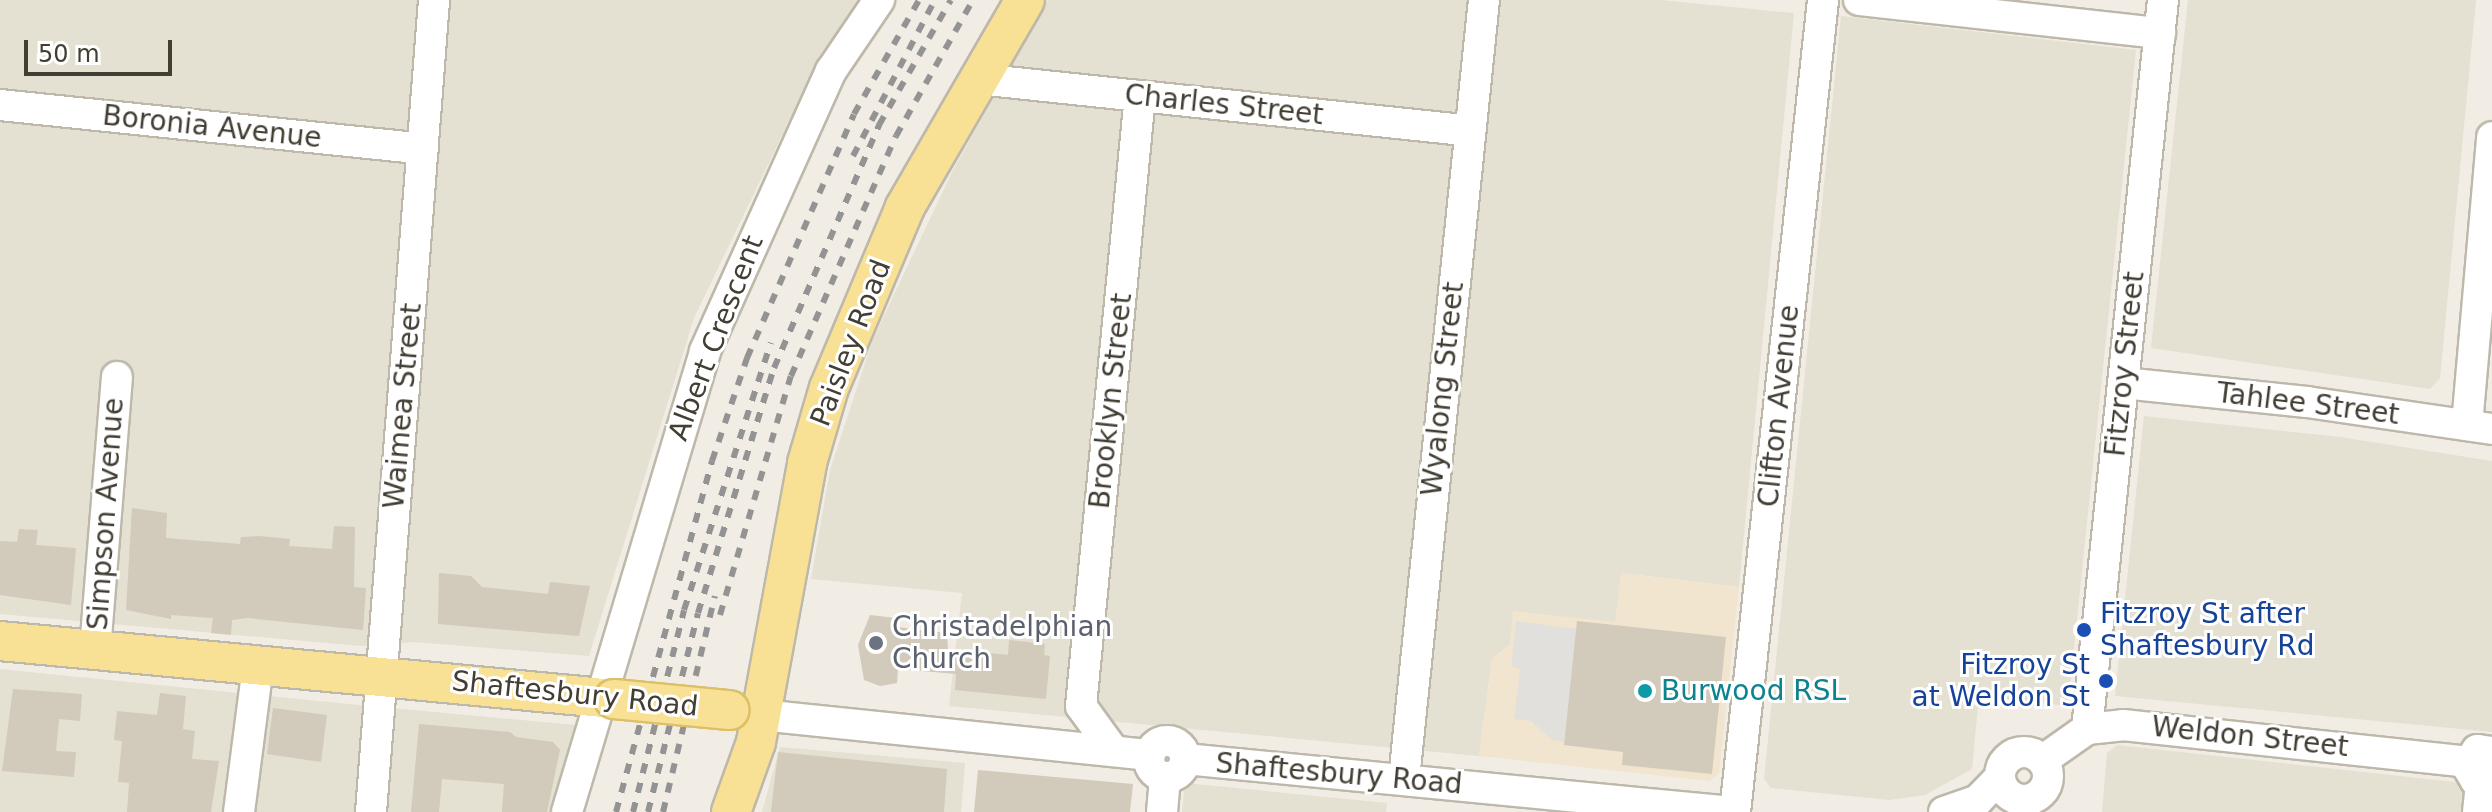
<!DOCTYPE html>
<html>
<head>
<meta charset="utf-8">
<style>
  body { margin:0 }
  #map { position:relative; width:2492px; height:812px; overflow:hidden; background:#f1ede4; font-family:"DejaVu Sans",sans-serif }
  div>[style] { position:absolute }
  .residential>* { inset:0; background:#e4e0d2 }
  .commercial>* { inset:0; background:#f2e5cf }
  .parking>* { inset:0; background:#e1e0dc }
  .building>* { inset:0; background:#d2caba }
  .roads { filter:drop-shadow(2px 0 #beb8aa) drop-shadow(-2px 0 #beb8aa) drop-shadow(0 2px #beb8aa) drop-shadow(0 -2px #beb8aa) }
  .minor>* { height:30px; margin:-15px; padding:0 15px; transform-origin:15px; border-radius:15px; background:#fff }
  .minor>.ring { margin:-15px; padding:0; box-sizing:content-box; background:none; border:30px solid #fff; border-radius:50% }
  .major>* { height:38px; margin:-19px; padding:0 19px; transform-origin:19px; border-radius:19px; background:#f8e195 }
  .rail>* { height:6px; margin-top:-3px; transform-origin:0; background:repeating-linear-gradient(90deg,#939393 0 10px,transparent 0 20px) }
  .bridges { filter:drop-shadow(2px 0 #dcbf67) drop-shadow(-2px 0 #dcbf67) drop-shadow(0 2px #dcbf67) drop-shadow(0 -2px #dcbf67) }
  .major-bridge>* { height:38px; margin:-19px; padding:0 19px; transform-origin:19px; border-radius:19px; background:#f8e195 }
  .dots>* { width:22px; height:22px; translate:-50% -50%; box-sizing:border-box; border:4px solid #fff; border-radius:50% }
  span { translate:-50% -50%; white-space:nowrap; text-align:center; line-height:1.15; -webkit-text-stroke:6px #fff; paint-order:stroke }
  .street-label { font-size:28px; color:#423e34 }
  .transit-label { font-size:28px; color:#164399 }
  .left { translate:0 -50%; text-align:left }
  .right { translate:-100% -50%; text-align:right }
  .worship-label { font-size:28px; color:#5b616d }
  .culture-label { font-size:28px; color:#0d838f }
  .scale { position:absolute; left:24px; top:40px; width:148px; height:36px; box-sizing:border-box; border:4px solid #423e34; border-top:0; padding-left:10px; font-size:24px; line-height:28px; white-space:nowrap; color:#423e34; -webkit-text-stroke:6px #fff; paint-order:stroke }
</style>
</head>
<body>
<div id="map">
  <div class="residential">
    <div style="clip-path:polygon(0 0,863px 0,803px 92px,694px 318px,589px 656px,414px 642px,361px 646px,0 614px)"></div>
    <div style="clip-path:polygon(1048px 0,1661px 0,1794px 13px,1739px 587px,1622px 573px,1616px 622px,1510px 644px,1492px 659px,1479px 756px,949px 706px,962px 593px,811px 579px,830px 470px,873px 339px,953px 170px)"></div>
    <div style="clip-path:polygon(2188px 0,2476px 0,2440px 378px,2430px 389px,2151px 348px)"></div>
    <div style="clip-path:polygon(1841px 16px,2136px 50px,2068px 706px,1979px 696px,1972px 769px,1925px 795px,1889px 800px,1771px 788px,1764px 779px)"></div>
    <div style="clip-path:polygon(2144px 416px,2340px 437px,2492px 461px,2492px 732px,2115px 696px)"></div>
    <div style="clip-path:polygon(0 669px,359px 705px,576px 725px,551px 812px,0 812px)"></div>
    <div style="clip-path:polygon(2117px 745px,2492px 786px,2492px 812px,2102px 812px,2107px 753px)"></div>
    <div style="clip-path:polygon(780px 747px,965px 763px,961px 812px,762px 812px)"></div>
    <div style="clip-path:polygon(1185px 783px,1387px 803px,1386px 812px,1182px 812px)"></div>
  </div>
  <div class="commercial">
    <div style="clip-path:polygon(1621px 573px,1739px 587px,1719px 774px,1709px 781px,1479px 756px,1492px 659px,1510px 644px,1513px 611px,1615px 622px)"></div>
  </div>
  <div class="parking">
    <div style="clip-path:polygon(1516px 621px,1577px 629px,1564px 742px,1552px 740px,1531px 721px,1514px 719px,1520px 669px,1511px 666px)"></div>
  </div>
  <div class="building">
    <div style="clip-path:polygon(132px 508px,167px 513px,166px 538px,240px 544px,241px 537px,259px 536px,290px 539px,289px 546px,332px 549px,334px 526px,355px 527px,354px 587px,366px 588px,363px 630px,248px 618px,232px 620px,231px 635px,211px 633px,213px 618px,171px 615px,171px 619px,126px 610px)"></div>
    <div style="clip-path:polygon(19px 529px,38px 530px,36px 545px,76px 548px,71px 605px,0 595px,0 541px,17px 542px)"></div>
    <div style="clip-path:polygon(439px 573px,471px 576px,482px 587px,548px 594px,550px 582px,590px 586px,579px 636px,438px 624px)"></div>
    <div style="clip-path:polygon(870px 615px,896px 618px,897px 627px,947px 633px,948px 649px,1008px 655px,1009px 640px,1045px 644px,1044px 655px,1050px 656px,1046px 699px,955px 690px,956px 674px,898px 669px,897px 683px,880px 686px,864px 680px,858px 645px)"></div>
    <div style="clip-path:polygon(1577px 621px,1726px 637px,1712px 774px,1622px 765px,1623px 752px,1564px 745px)"></div>
    <div style="clip-path:polygon(13px 689px,82px 694px,80px 721px,59px 719px,56px 751px,76px 752px,74px 777px,2px 771px)"></div>
    <div style="clip-path:polygon(160px 693px,186px 696px,183px 729px,195px 731px,192px 759px,219px 761px,211px 812px,127px 812px,129px 783px,118px 782px,122px 741px,114px 740px,117px 711px,157px 715px)"></div>
    <div style="clip-path:polygon(273px 708px,327px 715px,321px 762px,267px 754px)"></div>
    <div style="clip-path:polygon(419px 724px,510px 732px,516px 737px,553px 742px,560px 750px,547px 812px,502px 812px,504px 784px,442px 779px,439px 812px,411px 812px)"></div>
    <div style="clip-path:polygon(778px 752px,947px 769px,944px 812px,771px 812px)"></div>
    <div style="clip-path:polygon(978px 770px,1133px 784px,1130px 812px,974px 812px)"></div>
  </div>
  <div class="roads">
    <div class="minor">
      <div style="left:1859px;top:0;width:303px;rotate:6.3deg"></div>
      <div style="left:978px;top:79px;width:494px;rotate:6deg"></div>
      <div style="left:0;top:105px;width:425px;rotate:5.9deg"></div>
      <div style="left:2123px;top:383px;width:185px;rotate:5.9deg"></div>
      <div style="left:2307px;top:402px;width:187px;rotate:8.3deg"></div>
      <div style="left:2467px;top:425px;width:289px;rotate:-85deg"></div>
      <div style="left:95px;top:650px;width:274px;rotate:-85.4deg"></div>
      <div style="left:761px;top:715px;width:391px;rotate:5.9deg"></div>
      <div style="left:2087px;top:729px;width:733px;rotate:-84.05deg"></div>
      <div class="ring" style="left:1149px;top:741px;width:6px;height:6px"></div>
      <div style="left:1113px;top:750px;width:54px;rotate:-126deg"></div>
      <div style="left:1081px;top:706px;width:613px;rotate:-84.48deg"></div>
      <div class="ring" style="left:2000px;top:752px;width:18px;height:18px"></div>
      <div style="left:2492px;top:752px;width:15px;rotate:-172deg"></div>
      <div style="left:2477px;top:750px;width:19px;rotate:122deg"></div>
      <div style="left:2467px;top:766px;width:17px;rotate:59deg"></div>
      <div style="left:2476px;top:781px;width:16px;rotate:-7deg"></div>
      <div style="left:1185px;top:759px;width:550px;rotate:5.53deg"></div>
      <div style="left:2043px;top:760px;width:54px;rotate:-35.2deg"></div>
      <div style="left:2087px;top:729px;width:36px;rotate:-6deg"></div>
      <div style="left:2123px;top:725px;width:346px;rotate:6.1deg"></div>
      <div style="left:1404px;top:779px;width:783px;rotate:-84.14deg"></div>
      <div style="left:239px;top:812px;width:148px;rotate:-82.6deg"></div>
      <div style="left:371px;top:812px;width:814px;rotate:-85.56deg"></div>
      <div style="left:567px;top:812px;width:481px;rotate:-73.3deg"></div>
      <div style="left:705px;top:351px;width:307px;rotate:-65.8deg"></div>
      <div style="left:831px;top:71px;width:86px;rotate:-55.9deg"></div>
      <div style="left:1162px;top:812px;width:35px;rotate:-85deg"></div>
      <div style="left:1735px;top:812px;width:817px;rotate:-83.81deg"></div>
      <div style="left:1944px;top:812px;width:36px;rotate:-19deg"></div>
      <div style="left:1978px;top:800px;width:30px;rotate:-46deg"></div>
      <div style="left:2478px;top:812px;width:30px;rotate:-84deg"></div>
    </div>
    <div class="major">
      <div style="left:0;top:641px;width:617px;rotate:5.4deg"></div>
      <div style="left:731px;top:812px;width:74px;rotate:-70.3deg"></div>
      <div style="left:756px;top:742px;width:284px;rotate:-79.6deg"></div>
      <div style="left:807px;top:463px;width:78px;rotate:-73.7deg"></div>
      <div style="left:829px;top:388px;width:196px;rotate:-67.2deg"></div>
      <div style="left:905px;top:207px;width:239px;rotate:-59.9deg"></div>
    </div>
  </div>
  <div class="rail">
    <div style="left:853px;top:156px;width:176px;rotate:-62.3deg"></div>
    <div style="left:720px;top:615px;width:249px;rotate:-73.5deg"></div>
    <div style="left:791px;top:376px;width:262px;rotate:-66.4deg"></div>
    <div style="left:896px;top:136px;width:156px;rotate:-60.5deg"></div>
    <div style="left:616px;top:812px;width:364px;rotate:-74.7deg"></div>
    <div style="left:712px;top:461px;width:109px;rotate:-71.2deg"></div>
    <div style="left:747px;top:358px;width:266px;rotate:-66.3deg"></div>
    <div style="left:854px;top:114px;width:131px;rotate:-60.3deg"></div>
    <div style="left:633px;top:812px;width:208px;rotate:-75.8deg"></div>
    <div style="left:684px;top:610px;width:281px;rotate:-72deg"></div>
    <div style="left:648px;top:812px;width:205px;rotate:-75.9deg"></div>
    <div style="left:698px;top:613px;width:257px;rotate:-72.8deg"></div>
    <div style="left:774px;top:368px;width:265px;rotate:-66.6deg"></div>
    <div style="left:879px;top:125px;width:144px;rotate:-60.1deg"></div>
    <div style="left:663px;top:812px;width:222px;rotate:-76.5deg"></div>
  </div>
  <div class="bridges">
    <div class="major-bridge">
      <div style="left:614px;top:699px;width:116px;rotate:5.5deg"></div>
    </div>
  </div>
  <div class="dots">
    <div style="left:2084px;top:630px;background:#1a4fb4"></div>
    <div style="left:876px;top:643px;background:#6b7280"></div>
    <div style="left:2106px;top:681px;background:#1a4fb4"></div>
    <div style="left:1645px;top:691px;background:#0f9aa8"></div>
  </div>
  <div class="street-label">
    <span style="left:1224px;top:105px;rotate:6deg">Charles Street</span>
    <span style="left:212px;top:127px;rotate:6deg">Boronia Avenue</span>
    <span style="left:716px;top:338px;rotate:-69deg">Albert Crescent</span>
    <span style="left:851px;top:343px;rotate:-69deg">Paisley Road</span>
    <span style="left:2125px;top:364px;rotate:-84deg">Fitzroy Street</span>
    <span style="left:1443px;top:389px;rotate:-84deg">Wyalong Street</span>
    <span style="left:1111px;top:401px;rotate:-84deg">Brooklyn Street</span>
    <span style="left:2308px;top:404px;rotate:7deg">Tahlee Street</span>
    <span style="left:403px;top:406px;rotate:-85deg">Waimea Street</span>
    <span style="left:1779px;top:406px;rotate:-84deg">Clifton Avenue</span>
    <span style="left:106px;top:514px;rotate:-86deg">Simpson Avenue</span>
    <span style="left:575px;top:694px;rotate:6deg">Shaftesbury Road</span>
    <span style="left:2250px;top:737px;rotate:6deg">Weldon Street</span>
    <span style="left:1339px;top:774px;rotate:5deg">Shaftesbury Road</span>
  </div>
  <div class="transit-label">
    <span class="left" style="left:2100px;top:630px">Fitzroy St after<br>Shaftesbury Rd</span>
    <span class="right" style="left:2090px;top:681px">Fitzroy St<br>at Weldon St</span>
  </div>
  <div class="worship-label">
    <span class="left" style="left:892px;top:643px">Christadelphian<br>Church</span>
  </div>
  <div class="culture-label">
    <span class="left" style="left:1661px;top:691px">Burwood RSL</span>
  </div>
  <div class="scale">50 m</div>
</div>
</body>
</html>
